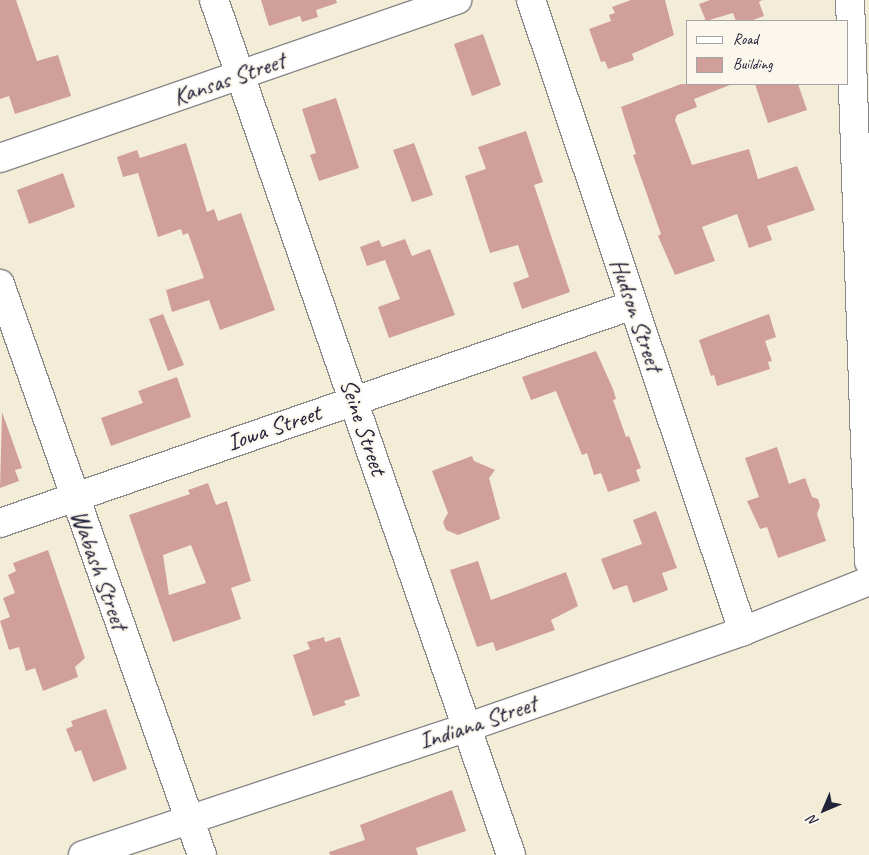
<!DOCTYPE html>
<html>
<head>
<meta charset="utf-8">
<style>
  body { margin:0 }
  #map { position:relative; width:869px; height:855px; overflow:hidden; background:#f3edd7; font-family:Caveat,sans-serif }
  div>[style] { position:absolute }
  .building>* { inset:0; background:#d19f9a }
  .roads { filter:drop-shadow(1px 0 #8a8889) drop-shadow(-1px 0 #8a8889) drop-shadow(0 1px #8a8889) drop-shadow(0 -1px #8a8889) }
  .minor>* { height:28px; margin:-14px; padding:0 14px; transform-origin:14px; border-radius:14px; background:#fff }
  span { translate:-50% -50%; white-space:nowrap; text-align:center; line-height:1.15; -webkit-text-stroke:4px #fbf7ec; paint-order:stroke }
  .street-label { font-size:24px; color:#22223b }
  .legend { position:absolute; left:686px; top:20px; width:162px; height:65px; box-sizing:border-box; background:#fbf7ec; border:1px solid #a4a2a5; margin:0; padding:6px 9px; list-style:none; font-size:15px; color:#22223b }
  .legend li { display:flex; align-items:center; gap:10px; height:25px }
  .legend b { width:25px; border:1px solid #a4a2a5 }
  .north { position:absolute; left:799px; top:785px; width:50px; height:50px; -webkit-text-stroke:4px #fbf7ec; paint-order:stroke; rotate:225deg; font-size:14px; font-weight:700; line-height:20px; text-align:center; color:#22223b }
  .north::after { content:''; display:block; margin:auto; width:18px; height:22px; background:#22223b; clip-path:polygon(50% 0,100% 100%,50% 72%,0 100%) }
</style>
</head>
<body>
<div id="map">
  <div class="building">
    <div style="clip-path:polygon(0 0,16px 0,37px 61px,58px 55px,71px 96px,15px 114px,9px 96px,0 99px)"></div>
    <div style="clip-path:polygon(261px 0,336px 0,337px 3px,316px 10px,318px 17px,302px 22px,300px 16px,269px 26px)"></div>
    <div style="clip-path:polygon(631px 0,665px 0,674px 35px,632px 54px,634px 60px,608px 69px,605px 61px,601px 62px,589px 29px,611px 21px,609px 15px,615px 13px,612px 7px)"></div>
    <div style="clip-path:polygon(710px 0,762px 0,759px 2px,764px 16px,750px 21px,736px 21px,733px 13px,706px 21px,699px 4px)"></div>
    <div style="clip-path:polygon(483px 34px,501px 85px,472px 96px,454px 44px)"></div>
    <div style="clip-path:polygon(681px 84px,730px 85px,694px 99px,697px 107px,677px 115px,675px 120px,692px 165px,749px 149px,758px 179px,797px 166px,815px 210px,767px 226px,772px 240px,749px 248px,737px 214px,702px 227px,715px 261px,675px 275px,658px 236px,661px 234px,633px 155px,636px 154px,621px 107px)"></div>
    <div style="clip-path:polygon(755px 84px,798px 84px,807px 110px,768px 123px)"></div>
    <div style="clip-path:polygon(336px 98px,359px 168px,319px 181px,310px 155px,316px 153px,302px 109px)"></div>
    <div style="clip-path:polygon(526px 131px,543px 182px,534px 185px,570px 292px,522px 309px,513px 283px,529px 277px,518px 245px,490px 253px,465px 176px,486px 169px,478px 147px)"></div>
    <div style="clip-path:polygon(186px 143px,207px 212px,214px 209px,218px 221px,241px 213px,275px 310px,220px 330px,209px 300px,172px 312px,166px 290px,204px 278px,188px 233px,183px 235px,181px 229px,158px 237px,138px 173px,123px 177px,117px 157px,137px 150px,140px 158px)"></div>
    <div style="clip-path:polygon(414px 143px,433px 195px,412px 202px,393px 150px)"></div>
    <div style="clip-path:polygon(63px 173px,75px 207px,29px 224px,17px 190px)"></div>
    <div style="clip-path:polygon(405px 239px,412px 256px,430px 249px,455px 315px,389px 338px,378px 307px,400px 299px,385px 260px,367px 266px,360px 247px,379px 240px,382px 247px)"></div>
    <div style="clip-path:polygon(163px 314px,184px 365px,168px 371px,149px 319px)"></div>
    <div style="clip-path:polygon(769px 314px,776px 337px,765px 341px,772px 361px,768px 362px,770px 369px,717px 386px,714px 375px,711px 376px,699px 340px)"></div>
    <div style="clip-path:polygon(596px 351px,613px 389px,616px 399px,613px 400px,626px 437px,629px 436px,641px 468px,636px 470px,640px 481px,608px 492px,601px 473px,594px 475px,587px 453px,582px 455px,556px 391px,531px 400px,522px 377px)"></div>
    <div style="clip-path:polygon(177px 377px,191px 417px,111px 446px,101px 418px,143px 403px,138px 391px)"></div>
    <div style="clip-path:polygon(2px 412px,22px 468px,15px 470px,19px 481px,0 488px)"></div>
    <div style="clip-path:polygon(777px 447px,789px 484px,805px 478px,812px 497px,818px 499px,820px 506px,817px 514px,826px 541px,778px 558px,767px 527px,760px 529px,747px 501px,759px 497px,745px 458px)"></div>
    <div style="clip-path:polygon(472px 456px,474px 461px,495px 470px,489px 478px,500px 519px,458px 535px,446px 530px,443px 522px,448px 513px,432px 471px)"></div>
    <div style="clip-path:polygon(evenodd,208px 483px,216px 505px,227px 501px,251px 581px,231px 588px,241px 619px,173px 642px,129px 515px,190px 494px,188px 490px,208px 483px,191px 545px,206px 583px,169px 595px,163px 555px,191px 545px)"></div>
    <div style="clip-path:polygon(656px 511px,677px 568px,662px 573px,668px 590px,633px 603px,627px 585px,613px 590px,601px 559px,642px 544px,633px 520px)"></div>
    <div style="clip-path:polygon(48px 550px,85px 658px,75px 667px,78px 677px,43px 691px,35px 668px,26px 671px,19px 647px,9px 650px,0 621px,10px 617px,3px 598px,15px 593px,8px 575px,16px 571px,13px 563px)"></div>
    <div style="clip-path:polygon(478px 561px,491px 600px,566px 572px,578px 606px,551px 620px,555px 630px,496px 651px,493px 642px,477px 647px,450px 570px)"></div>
    <div style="clip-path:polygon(324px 637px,325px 642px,340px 637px,360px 696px,344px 701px,346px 705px,313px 716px,293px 655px,310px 649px,307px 642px)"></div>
    <div style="clip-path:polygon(106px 709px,127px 769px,93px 782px,81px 750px,75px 752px,66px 729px,73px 726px,71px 721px)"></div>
    <div style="clip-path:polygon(452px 790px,466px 831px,416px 848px,418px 855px,330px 855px,329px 852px,365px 840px,360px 825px)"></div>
  </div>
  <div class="roads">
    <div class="minor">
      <div style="left:214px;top:0;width:905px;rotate:70.84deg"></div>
      <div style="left:531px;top:0;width:666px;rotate:71.43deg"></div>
      <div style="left:850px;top:0;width:562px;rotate:88.06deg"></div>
      <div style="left:0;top:158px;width:484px;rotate:-19.1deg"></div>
      <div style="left:0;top:284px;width:606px;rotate:70.52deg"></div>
      <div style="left:0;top:523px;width:669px;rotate:-19deg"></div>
      <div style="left:83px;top:855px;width:406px;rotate:-18.4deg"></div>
      <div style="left:468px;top:727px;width:291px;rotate:-19.2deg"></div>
      <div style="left:743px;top:631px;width:136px;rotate:-21.6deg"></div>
    </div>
  </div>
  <div class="street-label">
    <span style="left:229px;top:79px;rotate:-19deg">Kansas Street</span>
    <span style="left:636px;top:315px;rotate:71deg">Hudson Street</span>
    <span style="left:363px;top:427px;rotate:71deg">Seine Street</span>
    <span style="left:274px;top:428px;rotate:-19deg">Iowa Street</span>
    <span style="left:99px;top:570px;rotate:70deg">Wabash Street</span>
    <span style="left:478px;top:723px;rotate:-19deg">Indiana Street</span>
  </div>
  <ul class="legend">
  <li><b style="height:6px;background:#fff"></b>Road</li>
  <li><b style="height:14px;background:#d19f9a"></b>Building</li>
  </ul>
  <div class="north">N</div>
</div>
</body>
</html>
